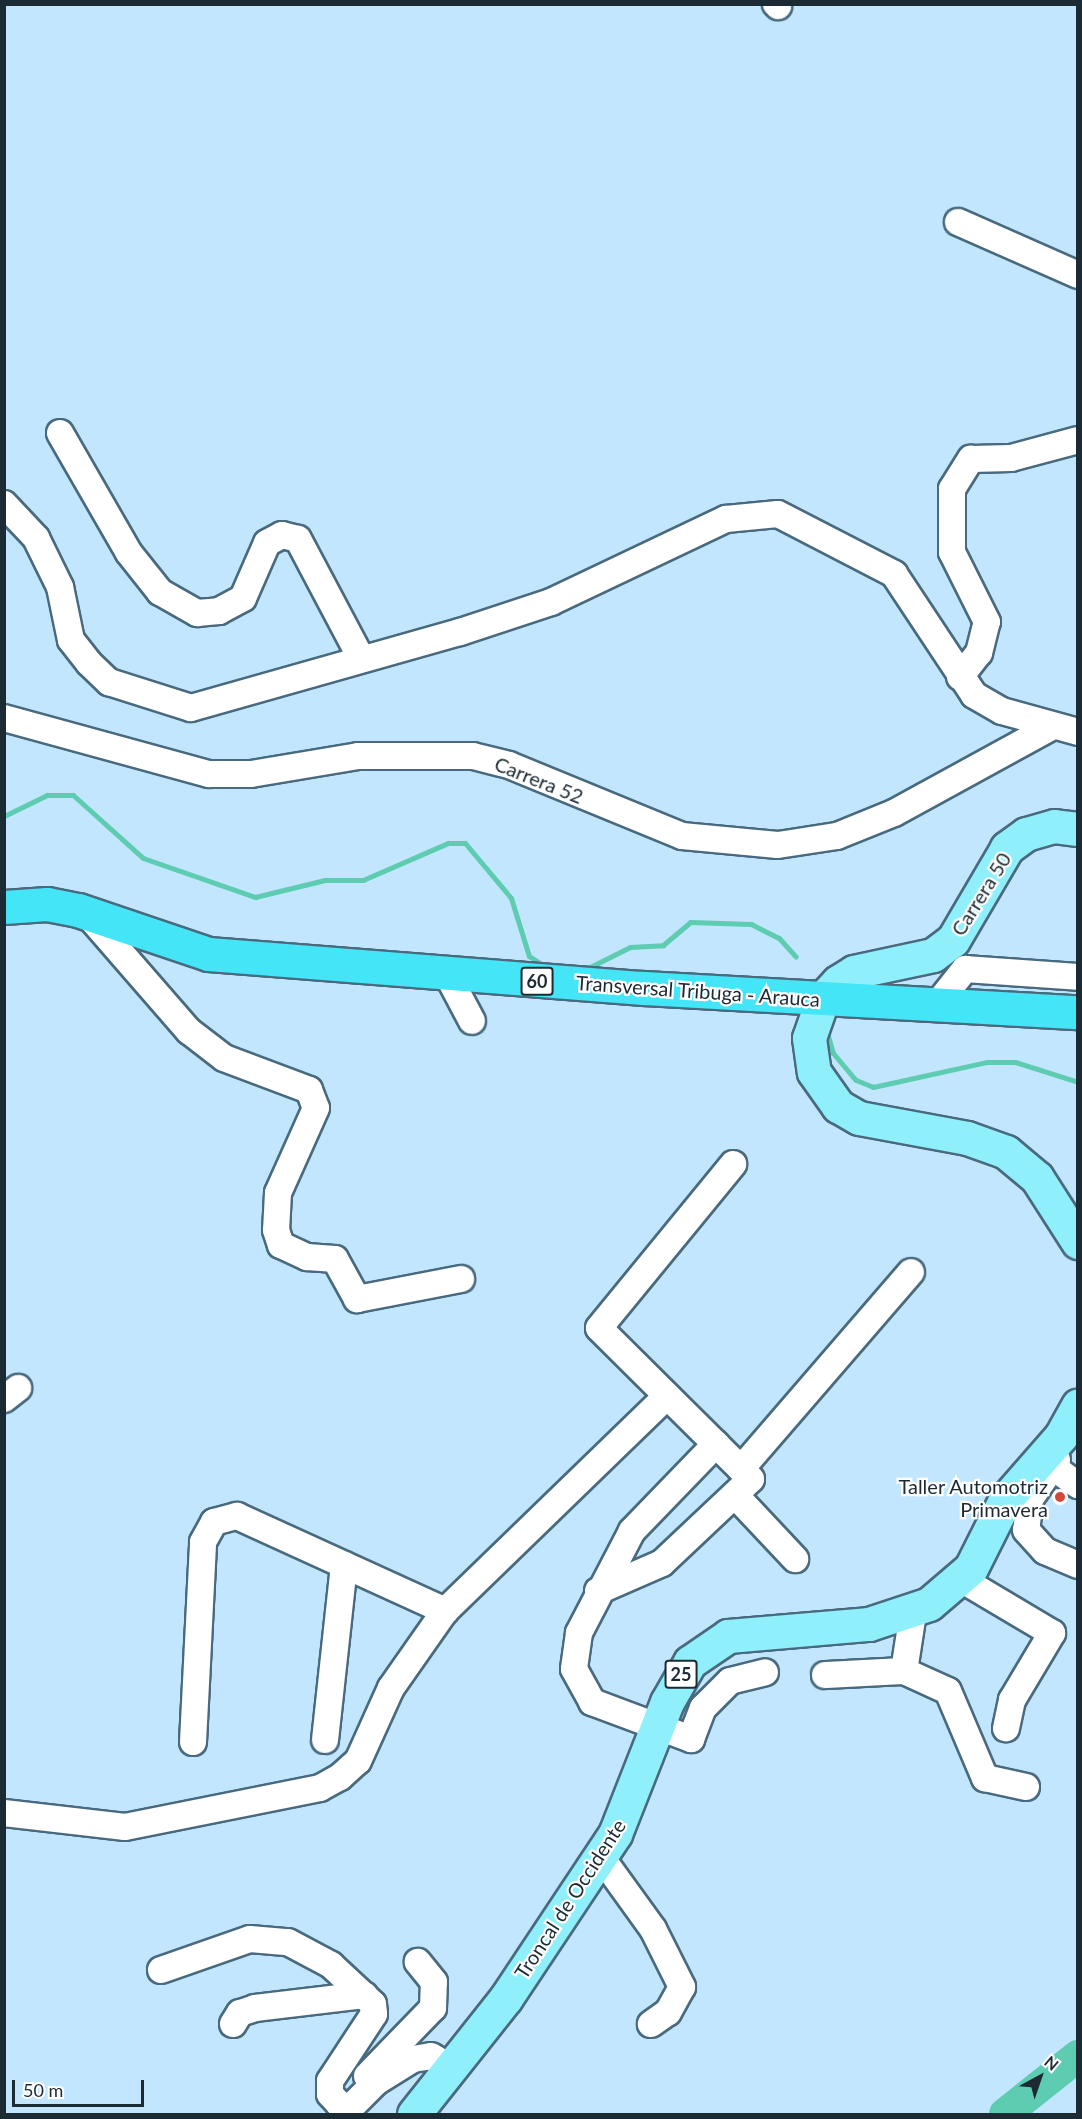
<!DOCTYPE html>
<html>
<head>
<meta charset="utf-8">
<style>
  body { margin:0 }
  #map { position:relative; width:1082px; height:2119px; overflow:hidden; background:#c1e6fd; font-family:Lato,sans-serif }
  div>[style] { position:absolute }
  .stream>* { height:5px; margin:-2.5px; padding:0 2.5px; transform-origin:2.5px; border-radius:2.5px; background:#5dccb1 }
  .river>* { height:32px; margin:-16px; padding:0 16px; transform-origin:16px; border-radius:16px; background:#5dccb1 }
  .roads { filter:drop-shadow(2px 0 #496a7e) drop-shadow(-2px 0 #496a7e) drop-shadow(0 2px #496a7e) drop-shadow(0 -2px #496a7e) }
  .minor>* { height:26px; margin:-13px; padding:0 13px; transform-origin:13px; border-radius:13px; background:#fff }
  .major>* { height:33px; margin:-16.5px; padding:0 16.5px; transform-origin:16.5px; border-radius:16.5px; background:#8feffa }
  .highway>* { height:33px; margin:-16.5px; padding:0 16.5px; transform-origin:16.5px; border-radius:16.5px; background:#44e5f6 }
  .dots>* { width:16px; height:16px; translate:-50% -50%; box-sizing:border-box; border:3px solid #fff; border-radius:50% }
  span { translate:-50% -50%; white-space:nowrap; text-align:center; line-height:1.15; -webkit-text-stroke:4.5px #fff; paint-order:stroke }
  .shield-label span { padding:2px 4px; background:#fff; border:2px solid; border-radius:4px; -webkit-text-stroke-width:0 }
  .shield-label { font-size:18px; color:#1c2a33; font-weight:700 }
  .street-label { font-size:20px; color:#1c2a33 }
  .poi-label { font-size:20px; color:#1c2a33 }
  .right { translate:-100% -50%; text-align:right }
  .frame { position:absolute; inset:0; border:6px solid #1c2a33; pointer-events:none }
  .north { position:absolute; left:1010px; top:2047px; width:60px; height:60px; -webkit-text-stroke:4px #fff; paint-order:stroke; rotate:40deg; font-size:16px; font-weight:700; line-height:24px; text-align:center; color:#1c2a33 }
  .north::after { content:''; display:block; margin:auto; width:21px; height:27px; background:#1c2a33; clip-path:polygon(50% 0,100% 100%,50% 72%,0 100%) }
  .scale { position:absolute; left:12px; top:2080px; width:132px; height:27px; box-sizing:border-box; border:3px solid #1c2a33; border-top:0; padding-left:8px; font-size:18px; line-height:21px; white-space:nowrap; color:#1c2a33; -webkit-text-stroke:4px #fff; paint-order:stroke }
</style>
</head>
<body>
<div id="map">
  <div class="stream">
    <div style="left:4px;top:816px;width:48px;rotate:-26deg"></div>
    <div style="left:47px;top:795px;width:26px"></div>
    <div style="left:73px;top:795px;width:94px;rotate:42deg"></div>
    <div style="left:143px;top:858px;width:119px;rotate:19.2deg"></div>
    <div style="left:255px;top:897px;width:72px;rotate:-13.7deg"></div>
    <div style="left:325px;top:880px;width:38px"></div>
    <div style="left:363px;top:880px;width:93px;rotate:-23.5deg"></div>
    <div style="left:448px;top:843px;width:17px"></div>
    <div style="left:465px;top:843px;width:72px;rotate:50.1deg"></div>
    <div style="left:511px;top:898px;width:61px;rotate:72.8deg"></div>
    <div style="left:529px;top:956px;width:20px;rotate:33deg"></div>
    <div style="left:584px;top:970px;width:51px;rotate:-26.6deg"></div>
    <div style="left:630px;top:947px;width:33px;rotate:-3deg"></div>
    <div style="left:663px;top:945px;width:35px;rotate:-40deg"></div>
    <div style="left:690px;top:922px;width:61px;rotate:1.9deg"></div>
    <div style="left:751px;top:924px;width:31px;rotate:27deg"></div>
    <div style="left:779px;top:938px;width:25px;rotate:48deg"></div>
    <div style="left:826px;top:1029px;width:25px;rotate:74deg"></div>
    <div style="left:833px;top:1053px;width:35px;rotate:50deg"></div>
    <div style="left:856px;top:1080px;width:18px;rotate:22deg"></div>
    <div style="left:873px;top:1087px;width:117px;rotate:-12.4deg"></div>
    <div style="left:987px;top:1062px;width:28px"></div>
    <div style="left:1015px;top:1062px;width:66px;rotate:17.6deg"></div>
  </div>
  <div class="river">
    <div style="left:1005px;top:2114px;width:93px;rotate:-38.5deg"></div>
  </div>
  <div class="roads">
    <div class="minor">
      <div style="left:776px;top:4px;width:3px;rotate:45deg"></div>
      <div style="left:958px;top:222px;width:131px;rotate:23.8deg"></div>
      <div style="left:60px;top:433px;width:138px;rotate:60.1deg"></div>
      <div style="left:129px;top:553px;width:50px;rotate:51.5deg"></div>
      <div style="left:160px;top:592px;width:43px;rotate:29.6deg"></div>
      <div style="left:197px;top:613px;width:22px;rotate:-5deg"></div>
      <div style="left:219px;top:611px;width:27px;rotate:-28deg"></div>
      <div style="left:243px;top:598px;width:60px;rotate:-66.4deg"></div>
      <div style="left:267px;top:543px;width:17px;rotate:-28deg"></div>
      <div style="left:282px;top:535px;width:16px;rotate:14deg"></div>
      <div style="left:298px;top:539px;width:135px;rotate:62.1deg"></div>
      <div style="left:4px;top:504px;width:47px;rotate:46.7deg"></div>
      <div style="left:36px;top:538px;width:55px;rotate:63.9deg"></div>
      <div style="left:60px;top:587px;width:54px;rotate:78.3deg"></div>
      <div style="left:71px;top:640px;width:29px;rotate:52deg"></div>
      <div style="left:89px;top:663px;width:28px;rotate:44deg"></div>
      <div style="left:109px;top:682px;width:86px;rotate:17.6deg"></div>
      <div style="left:191px;top:708px;width:280px;rotate:-15.8deg"></div>
      <div style="left:460px;top:632px;width:96px;rotate:-18.2deg"></div>
      <div style="left:551px;top:602px;width:194px;rotate:-25.4deg"></div>
      <div style="left:726px;top:519px;width:52px;rotate:-5.5deg"></div>
      <div style="left:778px;top:514px;width:131px;rotate:27.3deg"></div>
      <div style="left:894px;top:574px;width:145px;rotate:56.5deg"></div>
      <div style="left:974px;top:695px;width:32px;rotate:30deg"></div>
      <div style="left:1002px;top:711px;width:79px;rotate:15.4deg"></div>
      <div style="left:960px;top:677px;width:31px;rotate:-52deg"></div>
      <div style="left:979px;top:653px;width:32px;rotate:-76deg"></div>
      <div style="left:987px;top:622px;width:78px;rotate:-116.6deg"></div>
      <div style="left:952px;top:552px;width:63px;rotate:-90deg"></div>
      <div style="left:952px;top:489px;width:36px;rotate:-58deg"></div>
      <div style="left:971px;top:459px;width:40px;rotate:-1.4deg"></div>
      <div style="left:1011px;top:458px;width:69px;rotate:-15deg"></div>
      <div style="left:4px;top:718px;width:213px;rotate:15.3deg"></div>
      <div style="left:209px;top:774px;width:42px"></div>
      <div style="left:251px;top:774px;width:109px;rotate:-9.5deg"></div>
      <div style="left:358px;top:756px;width:115px"></div>
      <div style="left:473px;top:756px;width:37px;rotate:14deg"></div>
      <div style="left:509px;top:765px;width:187px;rotate:22.3deg"></div>
      <div style="left:682px;top:836px;width:96px;rotate:5.4deg"></div>
      <div style="left:778px;top:845px;width:60px;rotate:-8.7deg"></div>
      <div style="left:837px;top:836px;width:61px;rotate:-22deg"></div>
      <div style="left:894px;top:813px;width:177px;rotate:-28.7deg"></div>
      <div style="left:88px;top:915px;width:154px;rotate:49deg"></div>
      <div style="left:189px;top:1031px;width:44px;rotate:37.6deg"></div>
      <div style="left:224px;top:1058px;width:91px;rotate:20.6deg"></div>
      <div style="left:309px;top:1090px;width:19px;rotate:69deg"></div>
      <div style="left:316px;top:1108px;width:93px;rotate:114.1deg"></div>
      <div style="left:278px;top:1193px;width:37px;rotate:93deg"></div>
      <div style="left:276px;top:1230px;width:16px;rotate:72deg"></div>
      <div style="left:281px;top:1245px;width:29px;rotate:25deg"></div>
      <div style="left:307px;top:1257px;width:28px;rotate:4deg"></div>
      <div style="left:335px;top:1259px;width:46px;rotate:61.2deg"></div>
      <div style="left:357px;top:1299px;width:106px;rotate:-10.9deg"></div>
      <div style="left:447px;top:974px;width:53px;rotate:62deg"></div>
      <div style="left:934px;top:1008px;width:50px;rotate:-51.5deg"></div>
      <div style="left:965px;top:969px;width:113px;rotate:4deg"></div>
      <div style="left:4px;top:1399px;width:18px;rotate:-38deg"></div>
      <div style="left:716px;top:1444px;width:121px;rotate:134deg"></div>
      <div style="left:632px;top:1531px;width:115px;rotate:117.5deg"></div>
      <div style="left:579px;top:1633px;width:36px;rotate:98deg"></div>
      <div style="left:574px;top:1669px;width:38px;rotate:61deg"></div>
      <div style="left:592px;top:1702px;width:106px;rotate:20.5deg"></div>
      <div style="left:691px;top:1739px;width:33px;rotate:-69deg"></div>
      <div style="left:703px;top:1708px;width:38px;rotate:-45deg"></div>
      <div style="left:730px;top:1681px;width:36px;rotate:-14deg"></div>
      <div style="left:1057px;top:1460px;width:47px;rotate:124.7deg"></div>
      <div style="left:1030px;top:1499px;width:31px;rotate:97deg"></div>
      <div style="left:1026px;top:1530px;width:28px;rotate:48deg"></div>
      <div style="left:1045px;top:1551px;width:36px;rotate:23deg"></div>
      <div style="left:1053px;top:1467px;width:31px;rotate:36deg"></div>
      <div style="left:741px;top:1469px;width:260px;rotate:-49.2deg"></div>
      <div style="left:735px;top:1495px;width:88px;rotate:46.8deg"></div>
      <div style="left:961px;top:1579px;width:106px;rotate:30.7deg"></div>
      <div style="left:1052px;top:1633px;width:78px;rotate:120.8deg"></div>
      <div style="left:1012px;top:1700px;width:29px;rotate:102deg"></div>
      <div style="left:598px;top:1591px;width:70px;rotate:-23.6deg"></div>
      <div style="left:662px;top:1563px;width:122px;rotate:-43.3deg"></div>
      <div style="left:751px;top:1479px;width:214px;rotate:-135.2deg"></div>
      <div style="left:599px;top:1328px;width:212px;rotate:-50.7deg"></div>
      <div style="left:913px;top:1613px;width:59px;rotate:98.8deg"></div>
      <div style="left:904px;top:1671px;width:48px;rotate:24.4deg"></div>
      <div style="left:948px;top:1691px;width:95px;rotate:67deg"></div>
      <div style="left:985px;top:1778px;width:42px;rotate:12.4deg"></div>
      <div style="left:825px;top:1675px;width:79px;rotate:-2.9deg"></div>
      <div style="left:325px;top:1740px;width:176px;rotate:-83.8deg"></div>
      <div style="left:193px;top:1742px;width:200px;rotate:-87.1deg"></div>
      <div style="left:203px;top:1542px;width:23px;rotate:-61deg"></div>
      <div style="left:214px;top:1522px;width:24px;rotate:-15deg"></div>
      <div style="left:237px;top:1516px;width:229px;rotate:24.5deg"></div>
      <div style="left:4px;top:1813px;width:122px;rotate:6.6deg"></div>
      <div style="left:125px;top:1827px;width:199px;rotate:-11.3deg"></div>
      <div style="left:320px;top:1788px;width:23px;rotate:-29deg"></div>
      <div style="left:340px;top:1777px;width:24px;rotate:-42deg"></div>
      <div style="left:358px;top:1761px;width:80px;rotate:-65.7deg"></div>
      <div style="left:391px;top:1688px;width:94px;rotate:-55deg"></div>
      <div style="left:445px;top:1611px;width:309px;rotate:-44.1deg"></div>
      <div style="left:601px;top:1857px;width:89px;rotate:54.2deg"></div>
      <div style="left:653px;top:1929px;width:65px;rotate:63.4deg"></div>
      <div style="left:682px;top:1987px;width:29px;rotate:119deg"></div>
      <div style="left:668px;top:2012px;width:21px;rotate:145deg"></div>
      <div style="left:161px;top:1970px;width:94px;rotate:-19.2deg"></div>
      <div style="left:250px;top:1939px;width:38px;rotate:5deg"></div>
      <div style="left:288px;top:1942px;width:49px;rotate:28.1deg"></div>
      <div style="left:331px;top:1965px;width:57px;rotate:42.9deg"></div>
      <div style="left:373px;top:2004px;width:10px;rotate:84deg"></div>
      <div style="left:374px;top:2014px;width:80px;rotate:123.3deg"></div>
      <div style="left:330px;top:2081px;width:13px;rotate:90deg"></div>
      <div style="left:330px;top:2094px;width:13px;rotate:48deg"></div>
      <div style="left:339px;top:2104px;width:12px;rotate:14deg"></div>
      <div style="left:351px;top:2107px;width:35px;rotate:-45deg"></div>
      <div style="left:376px;top:2082px;width:44px;rotate:-31.9deg"></div>
      <div style="left:413px;top:2059px;width:18px;rotate:-9deg"></div>
      <div style="left:431px;top:2056px;width:26px;rotate:31deg"></div>
      <div style="left:233px;top:2024px;width:13px;rotate:-58deg"></div>
      <div style="left:240px;top:2013px;width:16px;rotate:-18deg"></div>
      <div style="left:255px;top:2008px;width:110px;rotate:-6.8deg"></div>
      <div style="left:367px;top:2076px;width:95px;rotate:-45.9deg"></div>
      <div style="left:433px;top:2008px;width:26px;rotate:-88deg"></div>
      <div style="left:434px;top:1982px;width:26px;rotate:-129deg"></div>
    </div>
    <div class="major">
      <div style="left:1078px;top:829px;width:24px;rotate:-173deg"></div>
      <div style="left:1054px;top:826px;width:29px;rotate:164deg"></div>
      <div style="left:1026px;top:834px;width:24px;rotate:144deg"></div>
      <div style="left:1007px;top:848px;width:107px;rotate:120.4deg"></div>
      <div style="left:953px;top:940px;width:25px;rotate:143deg"></div>
      <div style="left:933px;top:955px;width:81px;rotate:167.9deg"></div>
      <div style="left:854px;top:972px;width:19px;rotate:148deg"></div>
      <div style="left:838px;top:982px;width:22px;rotate:133deg"></div>
      <div style="left:823px;top:998px;width:42px;rotate:109.3deg"></div>
      <div style="left:809px;top:1038px;width:34px;rotate:82deg"></div>
      <div style="left:814px;top:1072px;width:42px;rotate:54.8deg"></div>
      <div style="left:838px;top:1106px;width:24px;rotate:30deg"></div>
      <div style="left:859px;top:1118px;width:110px;rotate:10.5deg"></div>
      <div style="left:967px;top:1138px;width:41px;rotate:19.7deg"></div>
      <div style="left:1006px;top:1152px;width:40px;rotate:40deg"></div>
      <div style="left:1037px;top:1178px;width:76px;rotate:57.4deg"></div>
      <div style="left:414px;top:2114px;width:148px;rotate:-51.6deg"></div>
      <div style="left:506px;top:1998px;width:197px;rotate:-56.4deg"></div>
      <div style="left:615px;top:1834px;width:142px;rotate:-68.5deg"></div>
      <div style="left:667px;top:1702px;width:46px;rotate:-60.1deg"></div>
      <div style="left:690px;top:1662px;width:46px;rotate:-34.4deg"></div>
      <div style="left:728px;top:1636px;width:142px;rotate:-4.9deg"></div>
      <div style="left:869px;top:1624px;width:63px;rotate:-18.4deg"></div>
      <div style="left:929px;top:1604px;width:55px;rotate:-40.6deg"></div>
      <div style="left:971px;top:1568px;width:76px;rotate:-63.4deg"></div>
      <div style="left:1005px;top:1500px;width:85px;rotate:-48.8deg"></div>
      <div style="left:1061px;top:1436px;width:35px;rotate:-61deg"></div>
    </div>
    <div class="highway">
      <div style="left:4px;top:907px;width:43px;rotate:-4deg"></div>
      <div style="left:47px;top:904px;width:32px;rotate:11deg"></div>
      <div style="left:78px;top:910px;width:138px;rotate:18.6deg"></div>
      <div style="left:209px;top:954px;width:435px;rotate:4.5deg"></div>
      <div style="left:643px;top:988px;width:436px;rotate:3.2deg"></div>
    </div>
  </div>
  <div class="dots">
    <div style="left:1060px;top:1497px;background:#d54837"></div>
  </div>
  <div class="shield-label">
    <span style="left:537px;top:981px">60</span>
    <span style="left:681px;top:1674px">25</span>
  </div>
  <div class="street-label">
    <span style="left:539px;top:780px;rotate:22deg">Carrera 52</span>
    <span style="left:981px;top:894px;rotate:-58deg">Carrera 50</span>
    <span style="left:698px;top:991px;rotate:4deg">Transversal Tribuga - Arauca</span>
    <span style="left:570px;top:1899px;rotate:-57deg">Troncal de Occidente</span>
  </div>
  <div class="poi-label">
    <span class="right" style="left:1048px;top:1498px">Taller Automotriz<br>Primavera</span>
  </div>
  <div class="frame"></div>
  <div class="north">N</div>
  <div class="scale">50 m</div>
</div>
</body>
</html>
